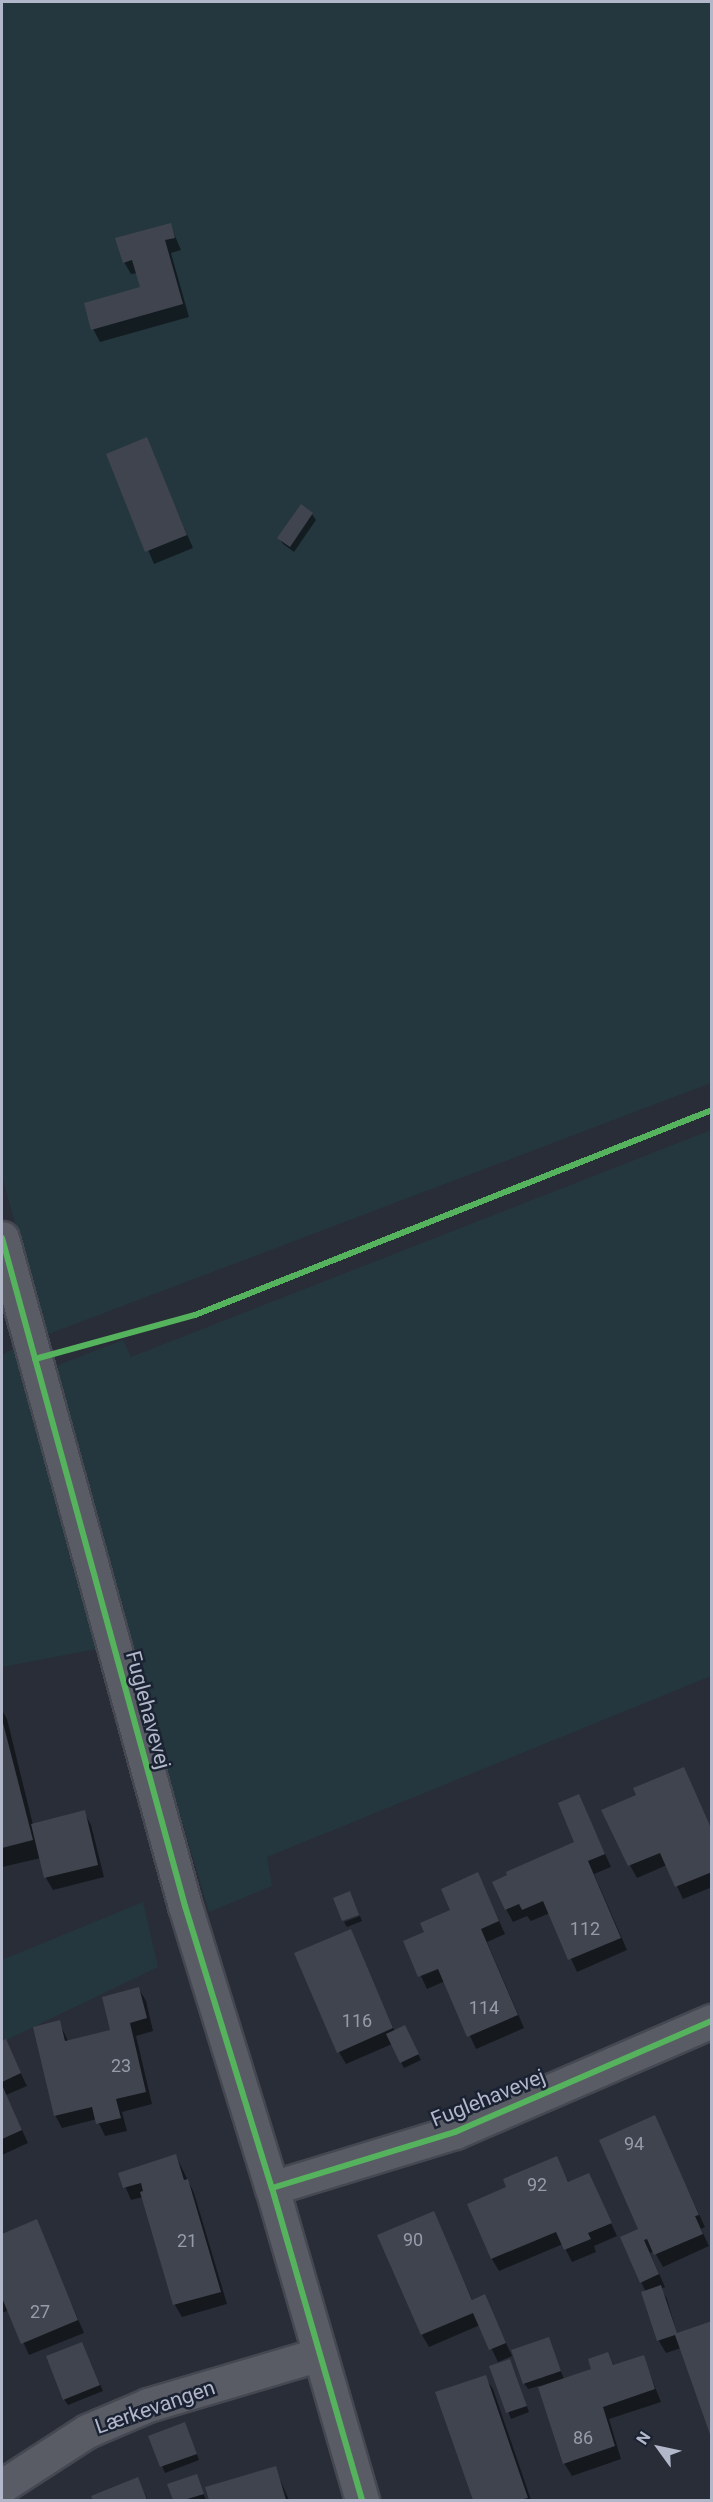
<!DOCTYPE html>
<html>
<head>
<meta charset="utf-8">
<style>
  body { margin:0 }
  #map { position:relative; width:713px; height:2502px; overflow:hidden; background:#282d38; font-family:Roboto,sans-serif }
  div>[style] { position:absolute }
  .green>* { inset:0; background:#25373e }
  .shadow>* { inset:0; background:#0007 }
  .building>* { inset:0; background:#40444e }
  .roads { filter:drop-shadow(2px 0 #454851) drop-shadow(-2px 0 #454851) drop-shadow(0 2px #454851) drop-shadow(0 -2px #454851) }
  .street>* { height:33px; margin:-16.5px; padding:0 16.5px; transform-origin:16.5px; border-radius:16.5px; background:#595c65 }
  .cycleway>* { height:6px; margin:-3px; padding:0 3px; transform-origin:3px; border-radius:3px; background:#56b35d }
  span { translate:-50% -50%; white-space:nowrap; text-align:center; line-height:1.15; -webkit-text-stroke:5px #1b2333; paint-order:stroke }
  .number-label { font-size:18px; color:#969baa }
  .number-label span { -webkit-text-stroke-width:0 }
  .street-label { font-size:21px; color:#b2b8c9 }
  .frame { position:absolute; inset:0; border:3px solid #b2b8c9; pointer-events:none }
  .north { position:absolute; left:629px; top:2418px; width:60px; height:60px; -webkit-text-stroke:4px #1b2333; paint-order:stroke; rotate:303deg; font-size:16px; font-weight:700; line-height:24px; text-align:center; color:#b2b8c9 }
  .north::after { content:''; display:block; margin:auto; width:21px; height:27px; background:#b2b8c9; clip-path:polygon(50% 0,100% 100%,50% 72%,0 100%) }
</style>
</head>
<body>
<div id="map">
  <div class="green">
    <div style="clip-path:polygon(2px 2px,712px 2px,711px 1083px,46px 1335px,2px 1176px)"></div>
    <div style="clip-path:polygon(711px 1130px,711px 1676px,267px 1857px,272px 1886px,209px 1912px,48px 1369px,123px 1340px,131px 1357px)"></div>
    <div style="clip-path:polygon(15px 1348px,96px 1649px,2px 1667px,2px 1355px)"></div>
    <div style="clip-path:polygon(143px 1902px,158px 1967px,2px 2042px,2px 1960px)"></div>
  </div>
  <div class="shadow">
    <div style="clip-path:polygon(170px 224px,181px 250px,171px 253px,189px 317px,100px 342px,93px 329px,142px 288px,138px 273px,131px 274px,124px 262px)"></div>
    <div style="clip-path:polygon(146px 439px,193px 548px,154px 564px,108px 455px)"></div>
    <div style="clip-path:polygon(312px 514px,316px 520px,294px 552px,283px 544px,279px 538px)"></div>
    <div style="clip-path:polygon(2px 1710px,7px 1719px,33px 1825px,84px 1812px,91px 1825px,104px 1877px,53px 1890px,46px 1878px,41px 1858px,2px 1867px)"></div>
    <div style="clip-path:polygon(684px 1769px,712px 1830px,712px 1887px,683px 1899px,667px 1865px,637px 1878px,626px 1858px,638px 1796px)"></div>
    <div style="clip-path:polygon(578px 1795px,611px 1867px,594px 1874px,627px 1950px,577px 1972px,550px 1913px,531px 1921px,527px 1916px,513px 1922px,506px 1909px,576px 1843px)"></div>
    <div style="clip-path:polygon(478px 1874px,505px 1934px,487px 1942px,524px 2028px,476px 2049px,445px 1981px,427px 1989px,405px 1942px,426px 1933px,452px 1911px)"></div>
    <div style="clip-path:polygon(360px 1916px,362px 1921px,347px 1927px,344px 1922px)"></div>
    <div style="clip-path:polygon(350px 1931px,395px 2032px,408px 2033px,421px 2060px,404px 2068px,392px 2044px,346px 2064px,339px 2052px)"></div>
    <div style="clip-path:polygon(139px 1989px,146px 2001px,153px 2031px,136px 2036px,152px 2104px,122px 2112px,127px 2131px,105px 2136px,97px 2119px,62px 2128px,55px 2115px,59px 2022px,68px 2041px,112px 2031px)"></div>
    <div style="clip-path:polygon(5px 2041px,27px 2086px,6px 2095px,28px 2143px,2px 2155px,2px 2043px)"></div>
    <div style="clip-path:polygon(654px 2117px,705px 2227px,701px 2229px,709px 2246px,663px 2267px,654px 2251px,650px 2253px,665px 2287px,661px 2289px,667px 2299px,681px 2348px,666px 2353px,659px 2341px,643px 2293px,646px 2292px,641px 2282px,640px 2230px)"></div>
    <div style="clip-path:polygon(176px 2156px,194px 2193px,227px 2304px,182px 2317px,175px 2305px,143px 2197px,131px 2200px,120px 2174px)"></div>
    <div style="clip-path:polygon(556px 2158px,569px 2183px,589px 2175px,617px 2236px,594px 2246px,596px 2252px,572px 2262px,563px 2244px,499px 2271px,492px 2259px,508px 2187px)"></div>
    <div style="clip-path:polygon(433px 2213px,473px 2301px,484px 2296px,512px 2356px,498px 2362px,480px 2325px,429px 2347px,422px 2335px)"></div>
    <div style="clip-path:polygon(36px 2221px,84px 2333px,29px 2355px,9px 2310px,2px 2313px,2px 2235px)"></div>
    <div style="clip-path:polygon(548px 2339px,564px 2379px,593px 2370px,608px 2354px,614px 2366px,643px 2357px,661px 2402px,609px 2419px,621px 2459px,572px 2476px,564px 2463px,539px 2386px,528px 2389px,524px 2383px)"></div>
    <div style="clip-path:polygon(85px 2350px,103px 2391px,68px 2405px,64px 2399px)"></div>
    <div style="clip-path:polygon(491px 2367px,513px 2367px,529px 2412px,511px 2419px)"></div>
    <div style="clip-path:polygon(485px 2377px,493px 2389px,531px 2500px,474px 2500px,437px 2393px)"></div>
    <div style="clip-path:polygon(185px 2424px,199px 2460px,165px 2473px,150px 2437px)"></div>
    <div style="clip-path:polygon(275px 2468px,289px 2500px,210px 2500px,206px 2488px)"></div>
    <div style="clip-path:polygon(196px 2476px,206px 2500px,174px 2500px,169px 2485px)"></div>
    <div style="clip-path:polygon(137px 2479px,148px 2500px,94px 2500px,93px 2497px)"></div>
  </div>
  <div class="building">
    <div style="clip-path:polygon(171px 223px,175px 238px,165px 240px,183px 304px,91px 330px,84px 303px,140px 287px,132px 260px,123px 263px,115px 238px)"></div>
    <div style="clip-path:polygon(147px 437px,187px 535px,145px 552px,106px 454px)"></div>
    <div style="clip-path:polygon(301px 504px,313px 513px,290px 547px,277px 538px)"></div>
    <div style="clip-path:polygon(2px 1719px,33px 1840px,2px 1848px)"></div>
    <div style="clip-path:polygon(684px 1767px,712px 1830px,712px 1872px,675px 1887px,660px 1853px,628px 1866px,601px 1810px,636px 1795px,633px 1788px)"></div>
    <div style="clip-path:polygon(579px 1794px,605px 1854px,588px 1861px,621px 1938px,568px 1960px,543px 1901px,522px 1910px,519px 1904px,505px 1910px,492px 1882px,507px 1875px,506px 1872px,574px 1842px,558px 1803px)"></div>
    <div style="clip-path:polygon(85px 1810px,98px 1865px,44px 1878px,31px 1824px)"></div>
    <div style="clip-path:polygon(478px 1872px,499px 1921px,481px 1929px,518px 2015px,467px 2037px,438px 1969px,418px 1977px,403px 1941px,424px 1932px,420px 1923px,450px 1910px,441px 1889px)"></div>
    <div style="clip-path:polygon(350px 1891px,359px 1915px,342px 1921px,333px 1898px)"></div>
    <div style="clip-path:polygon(351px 1929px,393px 2028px,337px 2053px,294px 1953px)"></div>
    <div style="clip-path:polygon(139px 1987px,147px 2018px,130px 2023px,146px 2092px,116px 2099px,121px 2118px,96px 2124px,92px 2107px,54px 2116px,33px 2027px,60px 2020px,65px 2041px,110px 2030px,102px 1997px)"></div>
    <div style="clip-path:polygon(405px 2025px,419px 2054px,400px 2063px,386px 2034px)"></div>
    <div style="clip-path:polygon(6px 2039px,21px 2073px,2px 2082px,2px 2041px)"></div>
    <div style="clip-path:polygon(2px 2085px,22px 2130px,2px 2139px)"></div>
    <div style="clip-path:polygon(655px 2115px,699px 2215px,695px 2216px,703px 2234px,654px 2255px,647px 2239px,644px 2240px,659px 2274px,640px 2283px,620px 2237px,638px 2229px,599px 2140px)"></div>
    <div style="clip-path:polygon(176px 2154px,184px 2180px,188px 2179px,221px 2292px,173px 2305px,140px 2192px,143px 2191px,141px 2183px,123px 2188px,118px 2173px)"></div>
    <div style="clip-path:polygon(557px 2156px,568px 2182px,589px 2173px,612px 2223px,588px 2233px,591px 2239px,564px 2250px,556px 2232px,491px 2259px,467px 2204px,506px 2187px,503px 2179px)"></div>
    <div style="clip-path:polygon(434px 2211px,472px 2300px,485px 2294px,506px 2343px,489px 2350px,473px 2313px,421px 2335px,377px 2235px)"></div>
    <div style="clip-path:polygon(37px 2219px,78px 2320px,21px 2344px,2px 2298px,2px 2234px)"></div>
    <div style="clip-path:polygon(661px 2285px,677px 2333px,712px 2321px,712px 2440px,675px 2335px,657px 2341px,641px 2292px)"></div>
    <div style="clip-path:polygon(549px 2337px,561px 2371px,523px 2384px,511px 2350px)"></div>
    <div style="clip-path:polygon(82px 2342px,100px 2385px,63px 2400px,46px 2356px)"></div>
    <div style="clip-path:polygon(608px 2352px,613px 2365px,644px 2355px,655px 2389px,603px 2407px,615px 2446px,563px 2464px,538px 2387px,591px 2369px,588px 2359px)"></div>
    <div style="clip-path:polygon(510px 2359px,527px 2406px,506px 2413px,489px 2366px)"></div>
    <div style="clip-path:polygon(486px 2375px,528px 2498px,519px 2500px,473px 2500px,435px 2392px)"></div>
    <div style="clip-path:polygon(185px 2422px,197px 2454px,160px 2467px,148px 2436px)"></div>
    <div style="clip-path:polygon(276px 2466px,286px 2500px,209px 2500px,205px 2487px)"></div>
    <div style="clip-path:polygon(197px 2474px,204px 2494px,184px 2500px,173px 2500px,167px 2484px)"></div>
    <div style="clip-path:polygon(138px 2477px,147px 2500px,93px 2500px,91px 2496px)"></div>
  </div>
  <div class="roads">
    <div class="street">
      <div style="left:2px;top:1238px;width:693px;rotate:74.68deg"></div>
      <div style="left:185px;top:1906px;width:295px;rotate:72.9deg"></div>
      <div style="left:272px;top:2188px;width:325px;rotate:73.9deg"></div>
      <div style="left:272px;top:2188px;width:191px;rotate:-17deg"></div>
      <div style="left:455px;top:2132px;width:280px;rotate:-23.4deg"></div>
      <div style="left:2px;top:2486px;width:101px;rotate:-32.9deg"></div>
      <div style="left:87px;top:2431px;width:66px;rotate:-23.1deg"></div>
      <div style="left:148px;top:2405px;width:179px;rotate:-16.5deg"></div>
    </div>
  </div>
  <div class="cycleway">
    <div style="left:2px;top:1238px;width:693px;rotate:74.68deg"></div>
    <div style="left:185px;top:1906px;width:295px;rotate:72.9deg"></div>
    <div style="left:272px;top:2188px;width:325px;rotate:73.9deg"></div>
    <div style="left:35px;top:1359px;width:166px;rotate:-15.4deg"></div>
    <div style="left:195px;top:1315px;width:556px;rotate:-21.63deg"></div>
    <div style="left:272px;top:2188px;width:191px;rotate:-17deg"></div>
    <div style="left:455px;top:2132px;width:280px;rotate:-23.4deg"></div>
  </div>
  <div class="number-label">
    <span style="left:585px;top:1929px">112</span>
    <span style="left:484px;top:2008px">114</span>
    <span style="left:357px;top:2021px">116</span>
    <span style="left:121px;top:2066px">23</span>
    <span style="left:634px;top:2144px">94</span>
    <span style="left:537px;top:2185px">92</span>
    <span style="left:413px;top:2240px">90</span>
    <span style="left:187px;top:2241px">21</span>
    <span style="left:40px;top:2312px">27</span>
    <span style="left:583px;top:2438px">86</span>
  </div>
  <div class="street-label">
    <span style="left:148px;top:1710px;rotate:75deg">Fuglehavevej</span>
    <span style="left:488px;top:2098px;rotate:-22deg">Fuglehavevej</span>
    <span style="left:155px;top:2407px;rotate:-19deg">Lærkevangen</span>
  </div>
  <div class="frame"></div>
  <div class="north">N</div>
</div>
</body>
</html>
